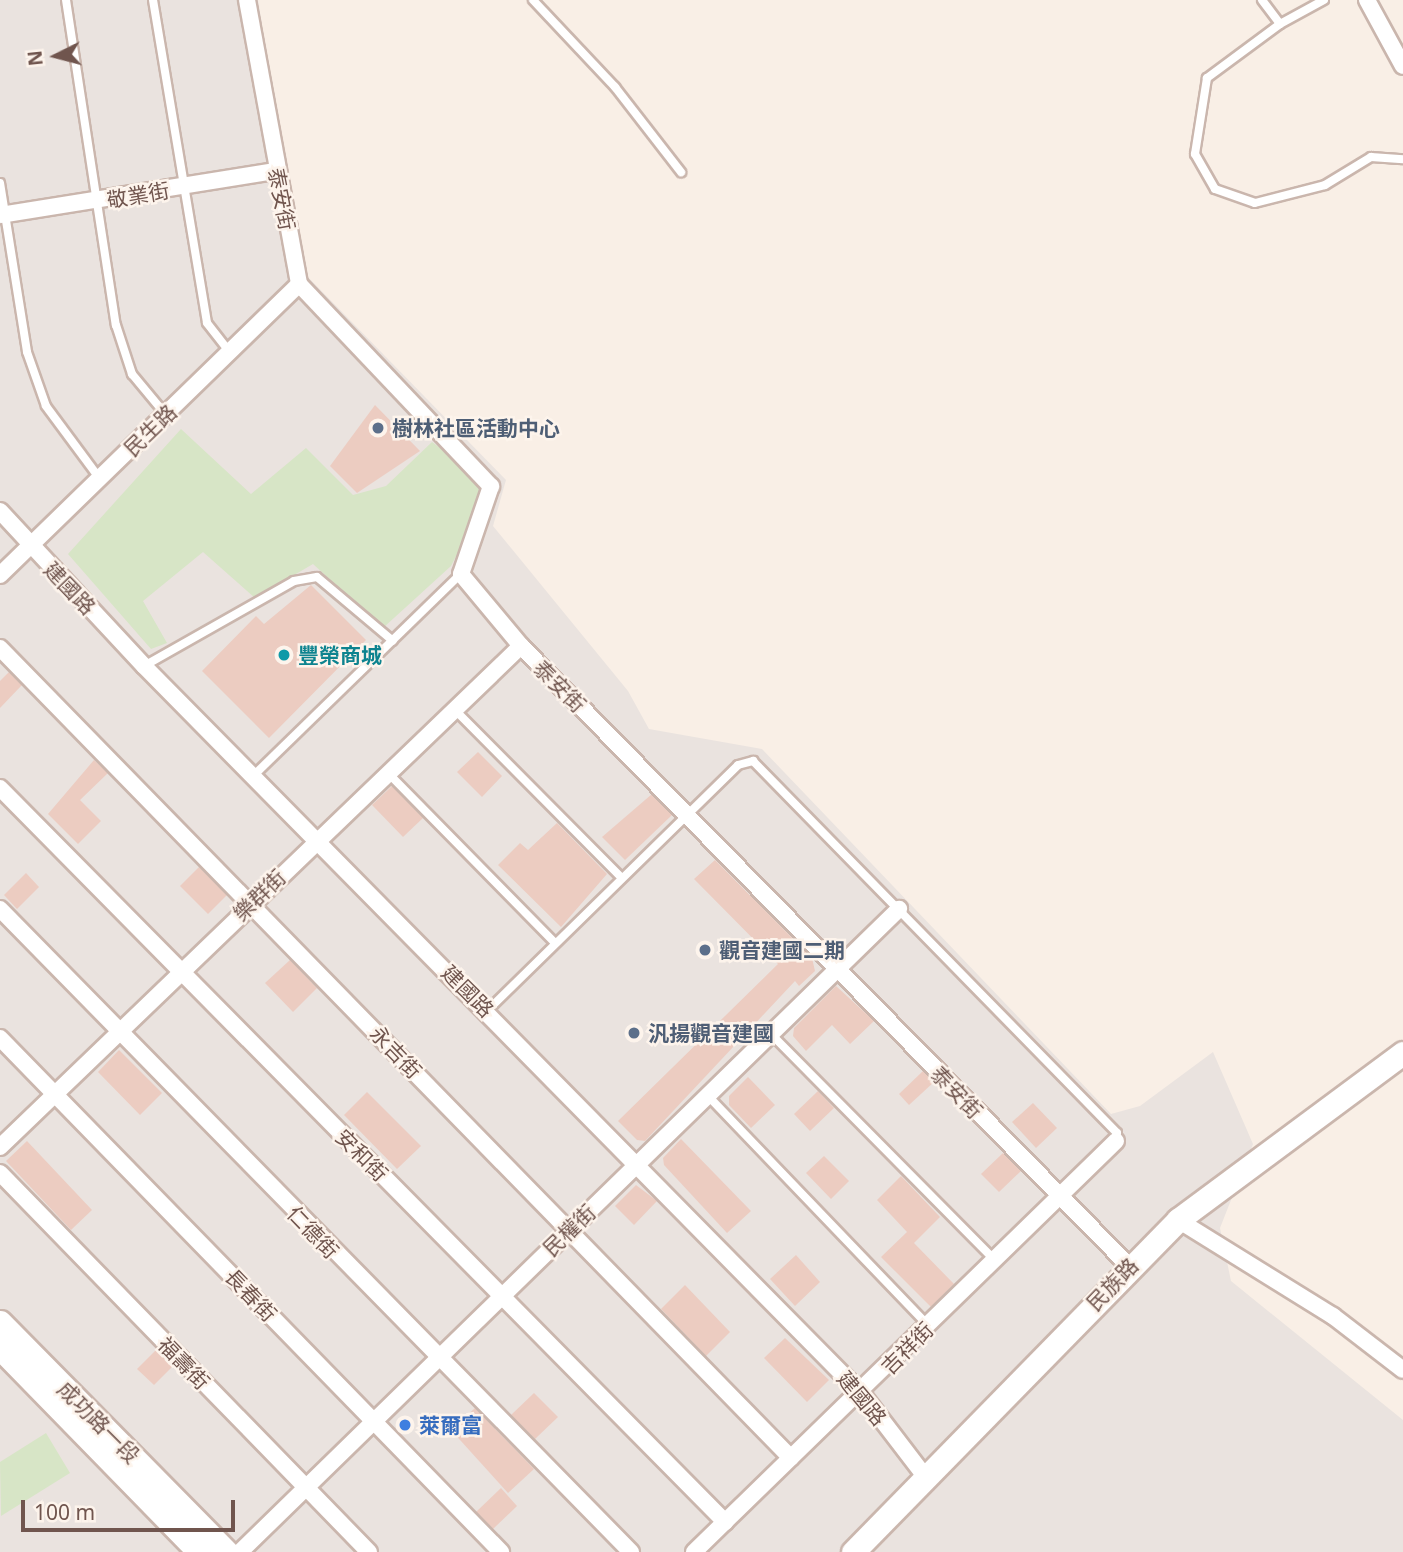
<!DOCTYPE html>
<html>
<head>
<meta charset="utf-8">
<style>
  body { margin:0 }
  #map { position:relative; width:1403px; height:1552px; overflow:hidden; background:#f9efe6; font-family:"Noto Sans","Noto Sans TC",sans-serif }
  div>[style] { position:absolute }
  .industrial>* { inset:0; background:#eae3df }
  .green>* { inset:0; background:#d7e5c6 }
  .building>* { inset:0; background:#ecccc1 }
  .roads { filter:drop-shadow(2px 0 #cab6ad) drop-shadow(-2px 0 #cab6ad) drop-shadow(0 2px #cab6ad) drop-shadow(0 -2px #cab6ad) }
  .lane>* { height:8px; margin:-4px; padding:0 4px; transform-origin:4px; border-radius:4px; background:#fff }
  .street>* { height:16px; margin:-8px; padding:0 8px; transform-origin:8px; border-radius:8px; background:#fff }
  .secondary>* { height:23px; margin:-11.5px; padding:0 11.5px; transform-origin:11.5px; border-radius:11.5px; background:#fff }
  .dots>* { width:19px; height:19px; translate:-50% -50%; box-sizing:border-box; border:4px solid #fdf4ec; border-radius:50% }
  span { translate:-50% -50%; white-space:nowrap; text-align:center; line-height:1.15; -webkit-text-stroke:5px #fdf4ec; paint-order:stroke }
  .street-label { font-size:21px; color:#70554e }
  .service-label { font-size:21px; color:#4e5e75; font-weight:700 }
  .left { translate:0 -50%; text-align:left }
  .culture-label { font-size:21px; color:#0d838f; font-weight:700 }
  .shop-label { font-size:21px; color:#366cbe; font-weight:700 }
  .north { position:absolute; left:21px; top:21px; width:70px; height:70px; -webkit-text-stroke:5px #fdf4ec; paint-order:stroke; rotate:264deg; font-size:19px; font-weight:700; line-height:28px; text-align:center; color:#70554e }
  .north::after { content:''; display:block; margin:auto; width:24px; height:32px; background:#70554e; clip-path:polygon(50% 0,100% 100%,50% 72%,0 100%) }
  .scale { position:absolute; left:21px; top:1500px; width:214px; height:32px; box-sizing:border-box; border:4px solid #70554e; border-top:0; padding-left:9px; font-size:21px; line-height:24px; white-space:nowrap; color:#70554e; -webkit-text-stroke:5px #fdf4ec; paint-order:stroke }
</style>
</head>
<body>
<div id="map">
  <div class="industrial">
    <div style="clip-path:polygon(0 0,258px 0,302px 271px,506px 480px,493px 526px,628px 691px,649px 729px,762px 749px,1111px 1114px,1140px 1106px,1213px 1052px,1253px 1144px,1220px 1228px,1231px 1281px,1403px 1420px,1403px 1552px,0 1552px)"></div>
  </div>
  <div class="green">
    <div style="clip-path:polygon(181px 429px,251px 494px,306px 448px,353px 495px,386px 486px,432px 442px,482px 479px,486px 497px,451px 566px,383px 628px,313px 564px,255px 598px,203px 552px,143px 601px,167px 643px,151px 649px,68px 554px)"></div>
    <div style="clip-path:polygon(46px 1433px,70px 1473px,1px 1516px,0 1462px)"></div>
  </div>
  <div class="building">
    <div style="clip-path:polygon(375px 405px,420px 451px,357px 493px,330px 466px)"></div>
    <div style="clip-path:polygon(311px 585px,366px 640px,269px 738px,202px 671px,256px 616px,264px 624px)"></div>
    <div style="clip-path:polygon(9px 672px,22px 685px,0 708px,0 681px)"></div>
    <div style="clip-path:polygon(478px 752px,502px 776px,482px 797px,457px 772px)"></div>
    <div style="clip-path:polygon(94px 760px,108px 773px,80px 800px,101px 821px,78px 844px,48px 814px)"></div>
    <div style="clip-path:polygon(392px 786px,423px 818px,403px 837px,372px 805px)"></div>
    <div style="clip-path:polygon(652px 794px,672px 815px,625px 860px,602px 837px)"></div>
    <div style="clip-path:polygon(557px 823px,607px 874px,561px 927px,498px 865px,520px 843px,528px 850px)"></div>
    <div style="clip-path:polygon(715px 860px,812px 958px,815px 971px,799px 986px,795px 981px,645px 1141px,637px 1140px,618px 1121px,778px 964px,694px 879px)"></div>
    <div style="clip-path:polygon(199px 867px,227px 895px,208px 914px,180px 886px)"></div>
    <div style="clip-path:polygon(26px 873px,39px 887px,17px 909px,4px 895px)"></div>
    <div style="clip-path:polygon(290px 960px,317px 988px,293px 1012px,265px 983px)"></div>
    <div style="clip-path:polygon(836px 986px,874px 1021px,850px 1044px,832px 1025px,806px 1051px,793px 1036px,794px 1028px)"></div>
    <div style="clip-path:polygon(119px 1050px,162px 1093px,140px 1115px,98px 1072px)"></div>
    <div style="clip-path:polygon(923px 1071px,934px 1082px,909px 1105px,899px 1094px)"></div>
    <div style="clip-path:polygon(748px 1077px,775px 1105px,751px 1128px,729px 1105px,729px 1096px)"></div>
    <div style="clip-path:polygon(818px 1091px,834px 1108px,810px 1131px,794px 1114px)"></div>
    <div style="clip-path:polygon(367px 1092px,421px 1146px,397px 1169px,344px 1115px)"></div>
    <div style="clip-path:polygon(1033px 1103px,1057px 1128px,1036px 1148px,1012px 1122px)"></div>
    <div style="clip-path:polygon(681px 1139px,751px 1211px,727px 1233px,664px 1165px,663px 1158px)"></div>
    <div style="clip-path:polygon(27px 1141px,92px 1210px,71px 1230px,6px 1161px)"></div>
    <div style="clip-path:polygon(1003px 1153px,1021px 1171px,999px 1192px,981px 1174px)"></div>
    <div style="clip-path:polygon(824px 1156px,849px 1181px,831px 1199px,806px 1173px)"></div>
    <div style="clip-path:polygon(901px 1176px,940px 1217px,914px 1243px,954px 1284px,931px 1307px,881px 1257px,907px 1232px,877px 1200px)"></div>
    <div style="clip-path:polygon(636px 1185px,657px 1201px,634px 1225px,615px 1206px)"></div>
    <div style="clip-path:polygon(796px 1255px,820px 1282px,795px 1306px,770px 1279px)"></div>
    <div style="clip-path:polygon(685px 1285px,730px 1332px,706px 1356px,661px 1309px)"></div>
    <div style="clip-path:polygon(785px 1338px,829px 1380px,807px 1402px,764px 1358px)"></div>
    <div style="clip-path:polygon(157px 1349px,173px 1366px,154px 1385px,137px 1369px)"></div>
    <div style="clip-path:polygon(534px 1393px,558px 1417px,535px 1439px,511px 1415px)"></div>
    <div style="clip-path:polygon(475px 1408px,534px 1469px,508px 1493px,451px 1430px)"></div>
    <div style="clip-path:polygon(501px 1488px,517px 1506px,493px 1529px,476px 1512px)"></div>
  </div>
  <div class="roads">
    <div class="lane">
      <div style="left:66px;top:0;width:329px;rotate:81.3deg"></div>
      <div style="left:116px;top:325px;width:52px;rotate:71.9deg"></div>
      <div style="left:132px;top:374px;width:53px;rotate:50.3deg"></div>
      <div style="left:153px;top:0;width:327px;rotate:80.5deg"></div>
      <div style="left:207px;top:323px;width:37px;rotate:52deg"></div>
      <div style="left:533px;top:0;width:120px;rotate:46.7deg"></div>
      <div style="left:615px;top:87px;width:108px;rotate:52.2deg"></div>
      <div style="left:1262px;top:0;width:30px;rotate:53deg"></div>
      <div style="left:1280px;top:24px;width:50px;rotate:-28.6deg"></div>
      <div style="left:1280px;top:24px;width:91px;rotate:143.5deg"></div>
      <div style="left:1207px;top:78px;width:77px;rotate:99deg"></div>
      <div style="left:1195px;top:154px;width:40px;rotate:60.3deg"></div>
      <div style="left:1215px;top:189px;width:42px;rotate:19.3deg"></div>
      <div style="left:1255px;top:203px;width:72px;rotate:-14.4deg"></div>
      <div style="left:1325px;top:185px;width:54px;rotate:-31.3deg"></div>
      <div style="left:1371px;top:157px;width:32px;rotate:4deg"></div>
      <div style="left:0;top:183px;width:171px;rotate:80.9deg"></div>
      <div style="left:27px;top:352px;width:57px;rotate:70.6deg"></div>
      <div style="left:46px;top:406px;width:91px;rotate:53.5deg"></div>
      <div style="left:144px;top:666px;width:172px;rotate:-29.5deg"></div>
      <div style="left:294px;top:581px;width:23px;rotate:-10deg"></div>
      <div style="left:317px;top:577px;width:99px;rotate:40.1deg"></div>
      <div style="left:456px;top:711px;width:235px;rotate:45.2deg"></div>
      <div style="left:388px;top:773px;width:238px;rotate:45.5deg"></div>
      <div style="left:254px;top:775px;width:289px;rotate:-44.2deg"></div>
      <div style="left:488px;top:1010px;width:350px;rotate:-44.4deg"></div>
      <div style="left:738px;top:765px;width:16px;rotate:-15deg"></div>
      <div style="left:753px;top:761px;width:520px;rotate:45.62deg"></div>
      <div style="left:1117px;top:1133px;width:8px;rotate:97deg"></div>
      <div style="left:772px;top:1035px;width:315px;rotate:45.3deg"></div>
      <div style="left:710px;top:1098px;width:316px;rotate:46.2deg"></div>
    </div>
    <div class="street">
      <div style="left:247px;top:0;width:289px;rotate:79.6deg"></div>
      <div style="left:299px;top:284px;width:279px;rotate:46.5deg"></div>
      <div style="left:491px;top:486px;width:93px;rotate:108.8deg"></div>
      <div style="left:461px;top:574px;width:94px;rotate:50.2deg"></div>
      <div style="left:521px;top:646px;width:867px;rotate:45.56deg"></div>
      <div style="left:1367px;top:0;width:75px;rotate:61.4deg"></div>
      <div style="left:0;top:215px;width:279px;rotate:-9.1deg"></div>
      <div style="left:0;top:511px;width:212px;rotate:47.1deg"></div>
      <div style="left:144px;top:666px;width:1023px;rotate:45.4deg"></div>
      <div style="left:862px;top:1394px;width:107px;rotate:52.6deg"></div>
      <div style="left:0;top:575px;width:417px;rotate:-44.2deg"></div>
      <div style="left:0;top:648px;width:1132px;rotate:45.68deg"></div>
      <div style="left:0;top:788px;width:1032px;rotate:45.35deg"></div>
      <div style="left:0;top:909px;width:901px;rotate:45.54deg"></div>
      <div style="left:0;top:1038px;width:718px;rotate:45.73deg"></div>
      <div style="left:0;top:1147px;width:723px;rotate:-43.88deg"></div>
      <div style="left:0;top:1173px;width:529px;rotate:45.77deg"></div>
      <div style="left:1178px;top:1220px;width:182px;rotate:31.8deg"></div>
      <div style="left:1333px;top:1316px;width:88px;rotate:37.6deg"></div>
      <div style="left:240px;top:1552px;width:921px;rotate:-44.3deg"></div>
      <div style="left:694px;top:1552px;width:589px;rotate:-44.24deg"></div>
    </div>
    <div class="secondary">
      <div style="left:0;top:1322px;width:323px;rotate:45.4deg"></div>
      <div style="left:0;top:1348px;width:285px;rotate:45.7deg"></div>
      <div style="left:853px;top:1552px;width:465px;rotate:-45.6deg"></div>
      <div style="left:1178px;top:1220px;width:280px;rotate:-36.6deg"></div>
    </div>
  </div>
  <div class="dots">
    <div style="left:378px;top:428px;background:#5c6f8a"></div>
    <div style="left:284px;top:655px;background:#0f9aa8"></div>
    <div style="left:705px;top:950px;background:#5c6f8a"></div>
    <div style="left:634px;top:1033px;background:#5c6f8a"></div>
    <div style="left:405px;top:1425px;background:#3f7fe0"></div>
  </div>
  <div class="street-label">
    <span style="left:138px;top:195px;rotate:-10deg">敬業街</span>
    <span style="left:282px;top:199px;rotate:79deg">泰安街</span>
    <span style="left:150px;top:430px;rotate:-44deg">民生路</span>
    <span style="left:70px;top:588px;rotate:46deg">建國路</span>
    <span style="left:560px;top:686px;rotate:45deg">泰安街</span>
    <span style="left:259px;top:895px;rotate:-44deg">樂群街</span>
    <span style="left:468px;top:991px;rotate:45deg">建國路</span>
    <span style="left:396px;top:1052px;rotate:46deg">永吉街</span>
    <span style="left:957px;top:1092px;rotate:46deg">泰安街</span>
    <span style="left:362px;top:1155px;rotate:45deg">安和街</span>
    <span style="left:569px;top:1230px;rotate:-44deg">民權街</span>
    <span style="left:313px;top:1232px;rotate:46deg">仁德街</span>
    <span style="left:1112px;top:1284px;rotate:-46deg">民族路</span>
    <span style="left:251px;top:1295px;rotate:46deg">長春街</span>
    <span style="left:907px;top:1348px;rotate:-45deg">吉祥街</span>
    <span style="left:184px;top:1363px;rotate:46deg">福壽街</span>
    <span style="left:862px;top:1398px;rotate:50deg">建國路</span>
    <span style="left:99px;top:1422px;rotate:45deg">成功路一段</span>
  </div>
  <div class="service-label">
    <span class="left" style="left:392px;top:428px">樹林社區活動中心</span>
    <span class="left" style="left:719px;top:950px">觀音建國二期</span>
    <span class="left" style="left:648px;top:1033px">汎揚觀音建國</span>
  </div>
  <div class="culture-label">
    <span class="left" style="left:298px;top:655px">豐榮商城</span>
  </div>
  <div class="shop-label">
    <span class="left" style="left:419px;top:1425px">萊爾富</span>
  </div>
  <div class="north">N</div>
  <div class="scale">100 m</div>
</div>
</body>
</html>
